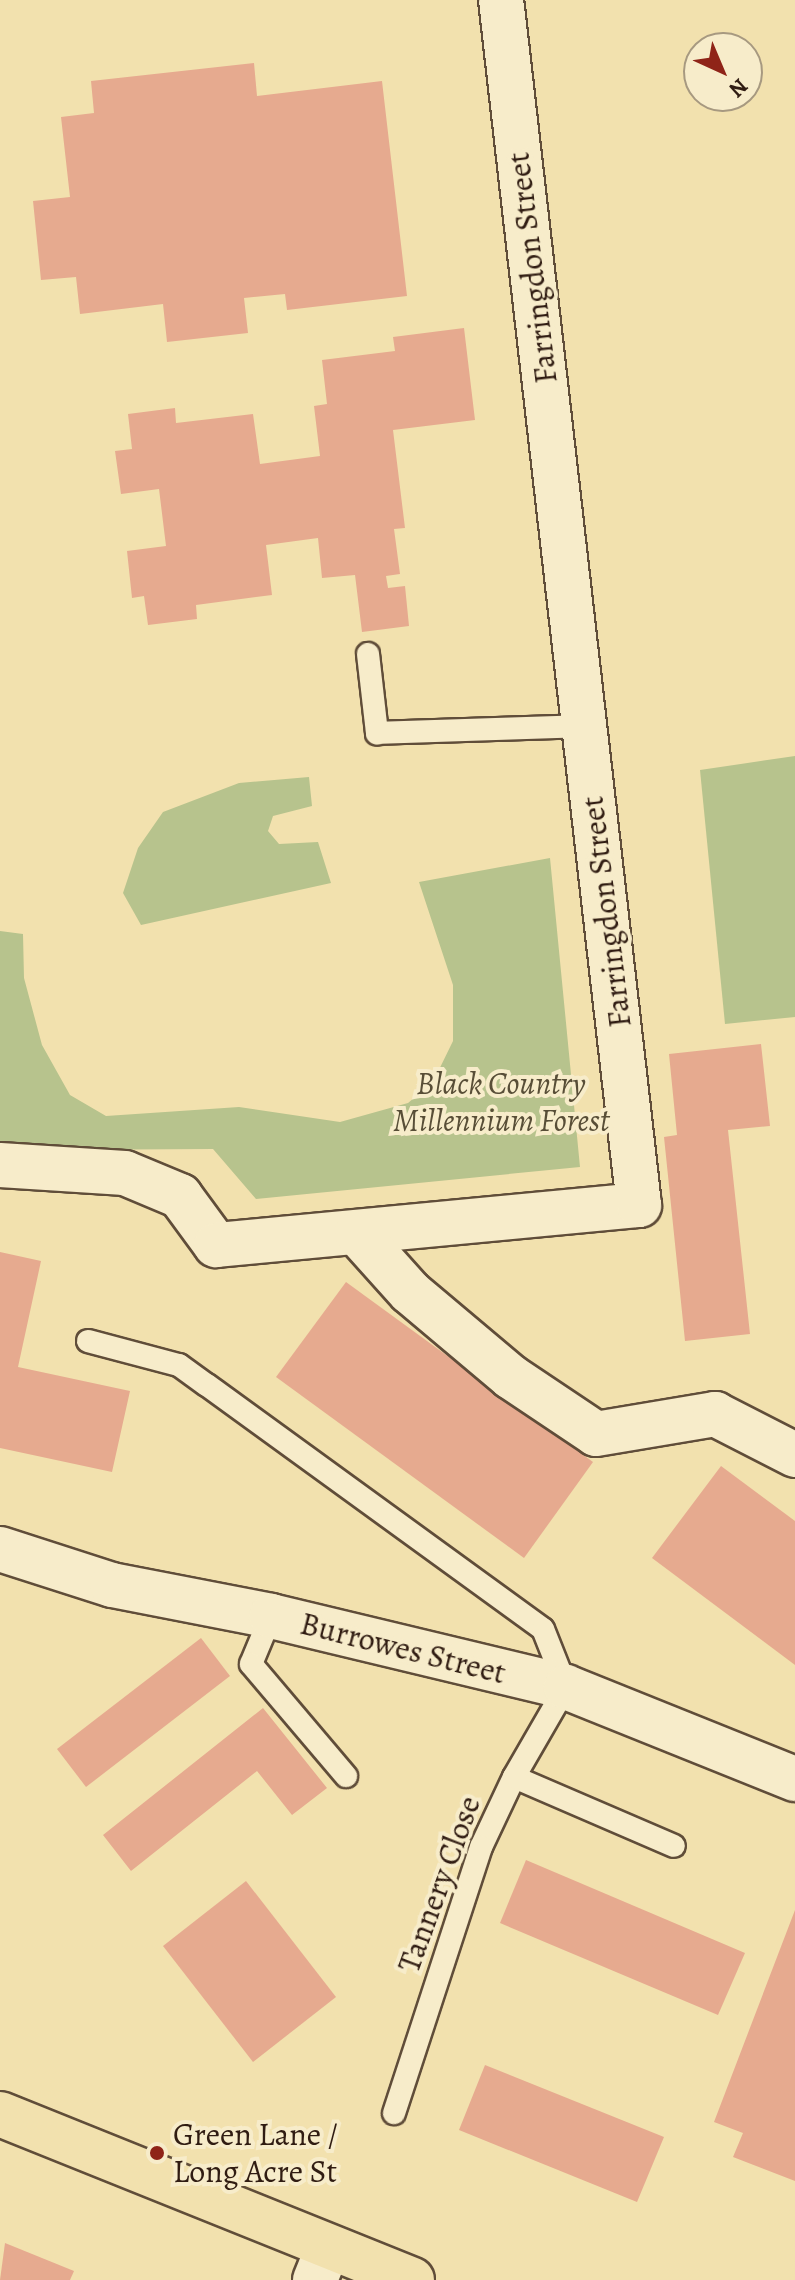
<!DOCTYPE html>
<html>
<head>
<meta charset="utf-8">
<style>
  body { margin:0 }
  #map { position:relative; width:795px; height:2280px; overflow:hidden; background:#f2e1ae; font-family:Alegreya,serif }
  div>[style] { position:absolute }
  .green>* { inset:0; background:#b7c38d }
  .building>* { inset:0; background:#e6aa8f }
  .roads { filter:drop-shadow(2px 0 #604d39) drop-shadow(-2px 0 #604d39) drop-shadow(0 2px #604d39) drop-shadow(0 -2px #604d39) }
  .service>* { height:22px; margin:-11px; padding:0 11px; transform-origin:11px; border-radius:11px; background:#f7ecca }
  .minor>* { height:44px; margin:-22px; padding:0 22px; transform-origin:22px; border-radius:22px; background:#f7ecca }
  .trunk>* { height:44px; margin:-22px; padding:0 22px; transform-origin:22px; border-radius:22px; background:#f2e1ae }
  .dots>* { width:22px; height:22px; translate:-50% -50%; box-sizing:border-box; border:4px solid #f7ecca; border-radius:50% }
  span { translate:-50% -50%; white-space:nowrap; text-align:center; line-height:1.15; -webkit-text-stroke:8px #f7ecca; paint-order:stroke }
  .street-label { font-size:32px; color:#301c12 }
  .park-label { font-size:32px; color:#584e37; font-style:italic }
  .poi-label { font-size:32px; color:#301c12 }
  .left { translate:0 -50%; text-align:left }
  .north { position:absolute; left:683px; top:32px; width:80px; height:80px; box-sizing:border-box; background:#f7ecca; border:2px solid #a79980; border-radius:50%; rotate:136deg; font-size:22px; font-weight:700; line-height:32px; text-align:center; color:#301c12 }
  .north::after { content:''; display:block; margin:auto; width:28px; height:36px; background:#8f2418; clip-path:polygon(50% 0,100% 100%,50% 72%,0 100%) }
</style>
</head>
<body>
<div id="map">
  <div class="green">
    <div style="clip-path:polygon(795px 756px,795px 1017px,725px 1024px,700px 770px)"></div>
    <div style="clip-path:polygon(309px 777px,312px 806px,273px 816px,268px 831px,279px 844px,318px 842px,331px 883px,141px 925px,123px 893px,138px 848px,163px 812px,239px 783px)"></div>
    <div style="clip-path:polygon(550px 858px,580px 1167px,256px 1199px,213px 1149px,38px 1150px,0 1143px,0 931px,23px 934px,24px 978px,42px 1045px,70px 1095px,106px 1116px,239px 1107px,340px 1122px,408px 1103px,433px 1082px,453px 1041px,453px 985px,419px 882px)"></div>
  </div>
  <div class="building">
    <div style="clip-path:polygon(254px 63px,257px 96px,382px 81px,407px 296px,287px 310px,285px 294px,244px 298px,248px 333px,167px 342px,163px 304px,80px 314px,76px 277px,41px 280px,33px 201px,70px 197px,61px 117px,94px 113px,91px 81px)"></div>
    <div style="clip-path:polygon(464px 328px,475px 420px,393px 430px,405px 528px,394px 529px,400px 574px,386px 576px,388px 588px,405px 586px,409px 626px,362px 632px,355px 575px,322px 578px,318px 538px,266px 545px,272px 595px,196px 605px,197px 619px,148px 625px,144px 596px,132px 598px,127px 551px,166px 546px,159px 489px,121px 494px,115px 451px,132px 449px,128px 414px,175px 408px,176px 423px,253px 414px,260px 464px,320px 456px,314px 406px,327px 404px,322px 360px,395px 351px,393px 337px)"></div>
    <div style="clip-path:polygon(761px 1044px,770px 1126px,728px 1130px,750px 1334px,685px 1341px,664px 1137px,677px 1135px,669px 1054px)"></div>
    <div style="clip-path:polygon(0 1252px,41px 1261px,18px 1367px,130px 1391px,112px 1472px,0 1448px)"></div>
    <div style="clip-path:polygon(346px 1282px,593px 1462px,524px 1558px,276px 1377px)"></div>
    <div style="clip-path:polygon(721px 1466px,795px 1521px,795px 1665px,652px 1558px)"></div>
    <div style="clip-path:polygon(201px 1638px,230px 1676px,86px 1787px,57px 1749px)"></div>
    <div style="clip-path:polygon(263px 1708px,327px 1788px,292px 1815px,257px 1771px,131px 1871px,103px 1835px)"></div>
    <div style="clip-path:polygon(526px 1860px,745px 1953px,718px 2015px,500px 1923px)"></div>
    <div style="clip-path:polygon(246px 1881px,336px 1997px,253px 2062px,163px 1946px)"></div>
    <div style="clip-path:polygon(795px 1910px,795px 2181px,733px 2157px,743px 2133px,714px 2122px)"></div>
    <div style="clip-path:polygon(485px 2065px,664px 2137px,637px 2202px,459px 2130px)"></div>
    <div style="clip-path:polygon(5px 2243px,74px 2271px,70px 2280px,0 2280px)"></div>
  </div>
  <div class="roads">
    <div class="service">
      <div style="left:368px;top:654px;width:80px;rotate:83.5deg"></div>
      <div style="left:377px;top:733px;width:207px;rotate:-1.9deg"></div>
      <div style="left:88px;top:1341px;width:94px;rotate:14.8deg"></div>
      <div style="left:179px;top:1365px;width:34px;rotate:36deg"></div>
      <div style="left:207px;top:1385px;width:415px;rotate:36deg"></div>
      <div style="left:543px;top:1629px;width:62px;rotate:68.4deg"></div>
      <div style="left:566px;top:1687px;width:104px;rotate:120deg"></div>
      <div style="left:514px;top:1777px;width:77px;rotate:115.2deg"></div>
      <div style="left:481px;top:1847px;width:280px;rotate:108.1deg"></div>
      <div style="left:271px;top:1616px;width:52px;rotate:112.6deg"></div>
      <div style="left:251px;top:1664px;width:147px;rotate:49.7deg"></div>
      <div style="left:514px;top:1777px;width:174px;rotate:23.3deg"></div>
    </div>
    <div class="minor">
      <div style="left:0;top:1165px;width:125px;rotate:3.7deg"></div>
      <div style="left:125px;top:1173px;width:60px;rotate:22.7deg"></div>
      <div style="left:180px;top:1196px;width:61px;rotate:53.7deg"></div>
      <div style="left:216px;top:1245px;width:425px;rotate:-5.4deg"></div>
      <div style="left:639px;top:1205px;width:1213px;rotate:-96.53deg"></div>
      <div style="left:357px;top:1233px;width:79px;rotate:48.1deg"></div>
      <div style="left:410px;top:1292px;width:132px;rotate:40.1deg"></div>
      <div style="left:511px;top:1377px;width:102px;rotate:33.8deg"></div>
      <div style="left:596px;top:1434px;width:121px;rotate:-9.5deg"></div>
      <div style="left:715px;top:1414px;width:90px;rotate:27.1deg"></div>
      <div style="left:0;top:1549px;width:118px;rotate:17.8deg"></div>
      <div style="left:112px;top:1585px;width:162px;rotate:11deg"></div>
      <div style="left:271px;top:1616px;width:303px;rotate:13.5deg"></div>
      <div style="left:566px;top:1687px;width:247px;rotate:21.9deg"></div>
      <div style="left:315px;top:2280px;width:35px;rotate:-68deg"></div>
    </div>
    <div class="trunk">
      <div style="left:0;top:2114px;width:444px;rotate:21.9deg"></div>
    </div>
  </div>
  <div class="dots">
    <div style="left:157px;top:2153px;background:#8f2418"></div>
  </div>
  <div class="street-label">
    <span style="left:532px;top:268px;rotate:-97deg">Farringdon Street</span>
    <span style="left:606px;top:912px;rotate:-97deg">Farringdon Street</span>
    <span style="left:403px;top:1648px;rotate:14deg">Burrowes Street</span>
    <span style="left:439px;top:1884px;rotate:-70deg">Tannery Close</span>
  </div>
  <div class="park-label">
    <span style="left:501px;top:1102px">Black Country<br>Millennium Forest</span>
  </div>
  <div class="poi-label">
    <span class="left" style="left:173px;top:2153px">Green Lane /<br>Long Acre St</span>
  </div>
  <div class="north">N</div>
</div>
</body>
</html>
